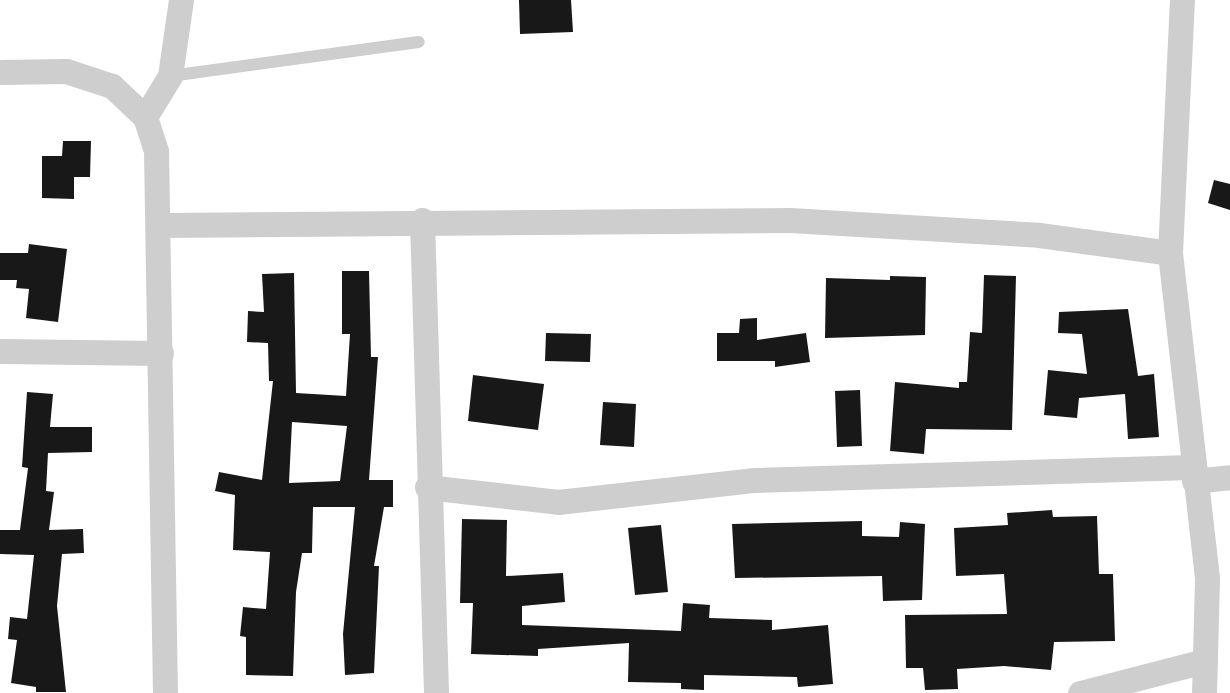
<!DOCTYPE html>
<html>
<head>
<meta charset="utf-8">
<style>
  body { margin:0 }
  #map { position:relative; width:1230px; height:693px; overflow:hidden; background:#fff; font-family:"PT Sans",sans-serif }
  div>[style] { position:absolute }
  .building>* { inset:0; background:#181818 }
  .lane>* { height:12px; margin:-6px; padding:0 6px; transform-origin:6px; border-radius:6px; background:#cecece }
  .street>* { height:25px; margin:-12.5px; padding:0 12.5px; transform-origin:12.5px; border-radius:12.5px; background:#cecece }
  span { translate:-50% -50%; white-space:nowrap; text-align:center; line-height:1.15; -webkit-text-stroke:5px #fff; paint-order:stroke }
</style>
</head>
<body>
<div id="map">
  <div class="building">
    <div style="clip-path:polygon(519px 0,571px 0,573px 32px,520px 34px)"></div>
    <div style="clip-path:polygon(63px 141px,91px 141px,90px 177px,74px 177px,74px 199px,42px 198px,42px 156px,62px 156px)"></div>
    <div style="clip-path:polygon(1214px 180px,1230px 184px,1230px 210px,1208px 203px)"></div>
    <div style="clip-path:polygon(29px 244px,67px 249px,58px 322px,26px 318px,29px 289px,16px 288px,17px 280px,0 280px,0 253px,28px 253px)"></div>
    <div style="clip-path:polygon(evenodd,342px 271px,369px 271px,371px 357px,378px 357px,369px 480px,393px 480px,393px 507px,384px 507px,374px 566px,379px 566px,374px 673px,345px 675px,343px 634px,355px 507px,313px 507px,312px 553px,302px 553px,296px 592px,293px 676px,246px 675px,246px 637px,240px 636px,243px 607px,266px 609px,270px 552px,233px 550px,235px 495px,215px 491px,219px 472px,262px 480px,273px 381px,269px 381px,268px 343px,247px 342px,248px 311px,264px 312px,262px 274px,294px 273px,296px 393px,346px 396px,350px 334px,342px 334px,342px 271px,292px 422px,347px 426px,340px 481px,289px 483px,292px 422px)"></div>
    <div style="clip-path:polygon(984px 275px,1016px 276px,1012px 430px,926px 429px,924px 454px,890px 451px,895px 382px,959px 388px,959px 382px,967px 382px,970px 332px,982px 333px)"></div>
    <div style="clip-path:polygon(890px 276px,926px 277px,925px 335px,825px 338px,826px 278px,890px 280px)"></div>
    <div style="clip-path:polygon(1128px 309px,1138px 376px,1154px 374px,1159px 437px,1128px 439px,1125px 394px,1079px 398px,1077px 418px,1044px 415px,1048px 370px,1087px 374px,1082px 334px,1058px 333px,1059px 312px)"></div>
    <div style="clip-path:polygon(757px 318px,757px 340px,806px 333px,810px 362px,775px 367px,775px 361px,717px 361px,717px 333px,739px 333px,740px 319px)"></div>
    <div style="clip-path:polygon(546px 333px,591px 334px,590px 362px,545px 361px)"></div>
    <div style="clip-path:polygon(473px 375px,544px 384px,538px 430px,468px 421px)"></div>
    <div style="clip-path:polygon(860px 390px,862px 446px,837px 447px,835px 391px)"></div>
    <div style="clip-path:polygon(27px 392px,53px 394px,50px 427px,92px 427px,92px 452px,48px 453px,46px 491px,54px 492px,49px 530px,83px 529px,84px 553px,62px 554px,57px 606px,66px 692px,36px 692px,36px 687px,11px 683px,17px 640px,8px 639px,10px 617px,27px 619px,34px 555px,0 554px,0 530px,20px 530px,28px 468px,22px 467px)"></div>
    <div style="clip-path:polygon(603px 402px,636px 404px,634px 447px,600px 445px)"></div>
    <div style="clip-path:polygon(1052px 510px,1053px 517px,1097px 516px,1099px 574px,1113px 574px,1115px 641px,1054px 642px,1051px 670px,1004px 666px,957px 669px,958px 689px,925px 690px,923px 668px,906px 668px,905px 615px,1007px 614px,1004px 574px,956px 576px,954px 528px,1008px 525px,1007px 513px)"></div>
    <div style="clip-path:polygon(462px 519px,507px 520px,506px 576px,563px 573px,565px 602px,522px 606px,522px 625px,681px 631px,683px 603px,710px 605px,709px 618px,772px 620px,772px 630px,828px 625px,833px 684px,798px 687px,797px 677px,704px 675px,704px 690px,681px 689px,681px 683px,628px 682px,629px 643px,538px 649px,538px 656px,471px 654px,473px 603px,460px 603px)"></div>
    <div style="clip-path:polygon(862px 521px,862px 536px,899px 537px,900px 522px,925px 524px,922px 600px,883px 601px,882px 576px,735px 578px,732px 524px)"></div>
    <div style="clip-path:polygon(661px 525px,668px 592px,635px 595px,628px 528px)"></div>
  </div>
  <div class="lane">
    <div style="left:170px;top:76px;width:251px;rotate:-7.8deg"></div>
  </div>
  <div class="street">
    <div style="left:0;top:72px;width:66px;rotate:-0.9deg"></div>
    <div style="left:66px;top:71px;width:48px;rotate:18.1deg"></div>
    <div style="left:112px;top:86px;width:45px;rotate:43.2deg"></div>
    <div style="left:145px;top:117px;width:36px;rotate:72deg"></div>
    <div style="left:156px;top:151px;width:542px;rotate:89.05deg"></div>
    <div style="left:145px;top:117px;width:48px;rotate:-58.6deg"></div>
    <div style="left:170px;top:76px;width:77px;rotate:-81.8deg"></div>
    <div style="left:422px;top:220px;width:473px;rotate:88.3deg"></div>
    <div style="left:159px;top:225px;width:631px;rotate:-0.45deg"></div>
    <div style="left:790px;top:220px;width:249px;rotate:3.4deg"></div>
    <div style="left:1039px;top:235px;width:132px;rotate:7.8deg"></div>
    <div style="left:1170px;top:253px;width:328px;rotate:83.5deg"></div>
    <div style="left:1207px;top:579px;width:114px;rotate:91.5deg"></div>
    <div style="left:1170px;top:253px;width:253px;rotate:-87.3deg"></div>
    <div style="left:0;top:351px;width:161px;rotate:0.7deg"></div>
    <div style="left:1194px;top:481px;width:36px;rotate:-6deg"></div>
    <div style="left:427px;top:487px;width:132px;rotate:6.5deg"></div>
    <div style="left:558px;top:502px;width:198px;rotate:-6.4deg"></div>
    <div style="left:755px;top:480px;width:437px;rotate:-1.7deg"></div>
    <div style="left:1080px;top:693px;width:129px;rotate:-14.4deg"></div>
  </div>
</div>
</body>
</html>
